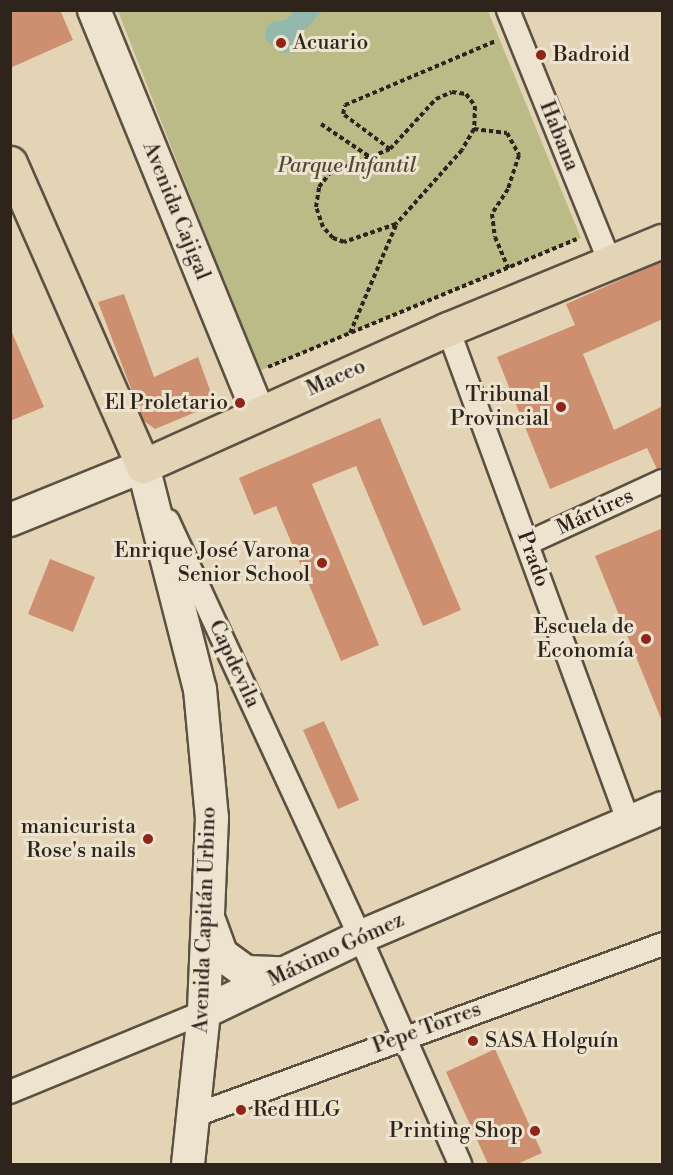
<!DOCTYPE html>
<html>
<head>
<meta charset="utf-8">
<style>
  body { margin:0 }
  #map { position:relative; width:673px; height:1175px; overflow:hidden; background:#e3d4b5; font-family:"Libre Bodoni",serif }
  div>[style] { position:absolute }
  .green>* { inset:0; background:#bb8 }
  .water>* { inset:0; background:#95b8ad }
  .building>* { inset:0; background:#ce8f71 }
  .path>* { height:4px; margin-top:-2px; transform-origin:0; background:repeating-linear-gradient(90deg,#2e241c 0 4.5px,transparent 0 7.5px) }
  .roads { filter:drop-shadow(2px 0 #5b5042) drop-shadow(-2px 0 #5b5042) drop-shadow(0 2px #5b5042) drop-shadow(0 -2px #5b5042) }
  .street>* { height:22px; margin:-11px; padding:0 11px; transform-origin:11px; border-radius:11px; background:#ede3cf }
  .secondary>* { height:32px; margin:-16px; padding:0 16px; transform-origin:16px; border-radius:16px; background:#ede3cf }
  .primary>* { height:33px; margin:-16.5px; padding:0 16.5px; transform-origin:16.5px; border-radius:16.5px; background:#e3d4b5 }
  .dots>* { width:16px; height:16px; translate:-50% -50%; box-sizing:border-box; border:3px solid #ede3cf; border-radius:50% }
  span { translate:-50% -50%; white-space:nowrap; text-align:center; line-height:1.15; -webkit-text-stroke:6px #ede3cf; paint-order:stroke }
  .poi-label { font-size:21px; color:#2e241c }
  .left { translate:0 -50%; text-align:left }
  .right { translate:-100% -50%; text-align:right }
  .street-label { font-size:21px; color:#2e241c }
  .park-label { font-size:21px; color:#514a37; font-style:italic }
  .frame { position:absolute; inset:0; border:12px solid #2e241c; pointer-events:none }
</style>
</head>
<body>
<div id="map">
  <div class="green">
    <div style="clip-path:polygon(118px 11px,488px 11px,581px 238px,259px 371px)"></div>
  </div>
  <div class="water">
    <div style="clip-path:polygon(294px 11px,321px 12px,303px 32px,304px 40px,296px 52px,281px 53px,265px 39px,266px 27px,274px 21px,285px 20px)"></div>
  </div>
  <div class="building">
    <div style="clip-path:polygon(10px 10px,60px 10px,73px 40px,10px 68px)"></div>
    <div style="clip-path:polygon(663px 261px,663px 319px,583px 354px,614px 430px,663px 406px,663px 468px,657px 469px,647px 448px,550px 489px,497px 357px,575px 325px,566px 304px)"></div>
    <div style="clip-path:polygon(124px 294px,154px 377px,198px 357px,215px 404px,155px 429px,143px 420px,98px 302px)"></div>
    <div style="clip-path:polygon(10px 328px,44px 407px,10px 421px)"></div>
    <div style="clip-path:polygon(380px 418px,461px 610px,423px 626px,356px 466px,312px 484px,379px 645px,341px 661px,276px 506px,254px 515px,239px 478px)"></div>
    <div style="clip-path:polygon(663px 528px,663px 721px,662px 721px,595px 556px)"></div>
    <div style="clip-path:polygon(50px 559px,95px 577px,73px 632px,28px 614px)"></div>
    <div style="clip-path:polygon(324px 721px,359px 800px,338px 809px,303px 730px)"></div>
    <div style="clip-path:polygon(495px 1049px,542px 1153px,517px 1164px,488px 1164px,446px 1072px)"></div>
  </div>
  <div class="path">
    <div style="left:321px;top:124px;width:59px;rotate:34deg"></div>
    <div style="left:474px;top:129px;width:33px;rotate:7deg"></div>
    <div style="left:507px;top:133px;width:25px;rotate:61deg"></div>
    <div style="left:519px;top:155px;width:36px;rotate:108deg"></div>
    <div style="left:508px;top:189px;width:30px;rotate:123deg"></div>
    <div style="left:492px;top:214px;width:23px;rotate:83deg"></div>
    <div style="left:495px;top:237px;width:34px;rotate:67deg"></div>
    <div style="left:390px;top:149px;width:68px;rotate:-47.4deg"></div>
    <div style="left:436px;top:99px;width:17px;rotate:-24deg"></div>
    <div style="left:452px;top:92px;width:14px;rotate:8deg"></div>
    <div style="left:466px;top:94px;width:15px;rotate:53deg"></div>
    <div style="left:475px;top:106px;width:23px;rotate:92deg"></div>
    <div style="left:474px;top:129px;width:24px;rotate:120deg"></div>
    <div style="left:462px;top:150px;width:99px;rotate:131.7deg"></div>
    <div style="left:396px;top:224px;width:55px;rotate:160.9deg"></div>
    <div style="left:344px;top:242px;width:12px;rotate:-160deg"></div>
    <div style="left:333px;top:238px;width:15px;rotate:-132deg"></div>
    <div style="left:323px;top:227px;width:21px;rotate:-109deg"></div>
    <div style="left:316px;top:207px;width:20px;rotate:-81deg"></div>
    <div style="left:319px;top:187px;width:18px;rotate:-52deg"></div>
    <div style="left:330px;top:173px;width:65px;rotate:-21.8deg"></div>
    <div style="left:390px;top:149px;width:59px;rotate:-143.3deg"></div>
    <div style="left:343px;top:114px;width:9px;rotate:-77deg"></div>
    <div style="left:345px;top:105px;width:164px;rotate:-23deg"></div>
    <div style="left:350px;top:333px;width:117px;rotate:-66.9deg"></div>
    <div style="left:268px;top:367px;width:334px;rotate:-22.5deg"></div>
  </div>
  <div class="roads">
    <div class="street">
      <div style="left:508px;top:10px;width:272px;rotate:68deg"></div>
      <div style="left:448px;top:329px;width:526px;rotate:69.88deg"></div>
      <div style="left:168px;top:521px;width:458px;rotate:65.2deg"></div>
      <div style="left:360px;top:937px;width:248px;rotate:66.2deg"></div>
      <div style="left:528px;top:543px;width:148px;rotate:-24.8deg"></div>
      <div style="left:10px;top:1092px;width:210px;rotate:-22.4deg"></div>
      <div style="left:193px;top:1116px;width:500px;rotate:-20.1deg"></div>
    </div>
    <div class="secondary">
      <div style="left:94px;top:10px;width:434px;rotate:67.8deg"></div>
      <div style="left:10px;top:520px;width:144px;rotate:-22.1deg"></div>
      <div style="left:143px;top:466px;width:230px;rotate:75.7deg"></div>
      <div style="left:200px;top:689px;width:130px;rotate:84.7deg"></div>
      <div style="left:212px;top:818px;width:194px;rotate:92.4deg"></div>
      <div style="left:204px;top:1012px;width:153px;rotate:96deg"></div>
      <div style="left:210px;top:923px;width:33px;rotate:70deg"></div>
      <div style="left:221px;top:954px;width:31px;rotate:36deg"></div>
      <div style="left:246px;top:972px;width:36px;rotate:2deg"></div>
      <div style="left:204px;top:1012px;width:173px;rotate:-25.7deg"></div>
      <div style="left:360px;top:937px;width:328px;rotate:-23.1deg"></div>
    </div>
    <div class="primary">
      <div style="left:10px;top:163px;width:331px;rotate:66.3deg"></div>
      <div style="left:143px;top:466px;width:334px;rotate:-24.2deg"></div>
      <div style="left:448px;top:329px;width:231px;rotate:-22.4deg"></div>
    </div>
  </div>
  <div class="dots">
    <div style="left:281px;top:43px;background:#8f2418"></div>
    <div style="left:541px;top:55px;background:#8f2418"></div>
    <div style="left:240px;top:403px;background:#8f2418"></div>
    <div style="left:561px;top:407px;background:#8f2418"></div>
    <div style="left:322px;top:563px;background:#8f2418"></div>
    <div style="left:646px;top:639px;background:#8f2418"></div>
    <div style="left:148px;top:839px;background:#8f2418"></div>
    <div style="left:473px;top:1041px;background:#8f2418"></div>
    <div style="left:241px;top:1110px;background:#8f2418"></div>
    <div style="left:535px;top:1131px;background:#8f2418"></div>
  </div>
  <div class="poi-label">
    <span class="left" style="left:293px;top:43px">Acuario</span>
    <span class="left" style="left:553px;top:55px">Badroid</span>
    <span class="right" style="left:549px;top:407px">Tribunal<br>Provincial</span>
    <span class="right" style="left:228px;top:403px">El Proletario</span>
    <span class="right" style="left:310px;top:563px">Enrique José Varona<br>Senior School</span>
    <span class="right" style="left:634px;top:639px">Escuela de<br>Economía</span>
    <span class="right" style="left:136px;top:839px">manicurista<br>Rose's nails</span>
    <span class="left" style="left:485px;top:1041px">SASA Holguín</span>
    <span class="left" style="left:253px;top:1110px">Red HLG</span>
    <span class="right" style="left:523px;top:1131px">Printing Shop</span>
  </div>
  <div class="street-label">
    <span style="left:559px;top:136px;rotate:68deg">Habana</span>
    <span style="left:176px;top:211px;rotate:68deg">Avenida Cajigal</span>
    <span style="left:336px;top:378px;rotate:-24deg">Maceo</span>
    <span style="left:595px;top:512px;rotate:-25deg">Mártires</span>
    <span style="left:533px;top:559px;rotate:70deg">Prado</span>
    <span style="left:234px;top:664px;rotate:65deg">Capdevila</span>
    <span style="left:205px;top:920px;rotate:-88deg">Avenida Capitán Urbino</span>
    <span style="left:336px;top:950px;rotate:-25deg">Máximo Gómez</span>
    <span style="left:427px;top:1028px;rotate:-20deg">Pepe Torres</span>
  </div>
  <div class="park-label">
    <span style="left:347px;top:166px">Parque Infantil</span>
  </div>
  <div class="frame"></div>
</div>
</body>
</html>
